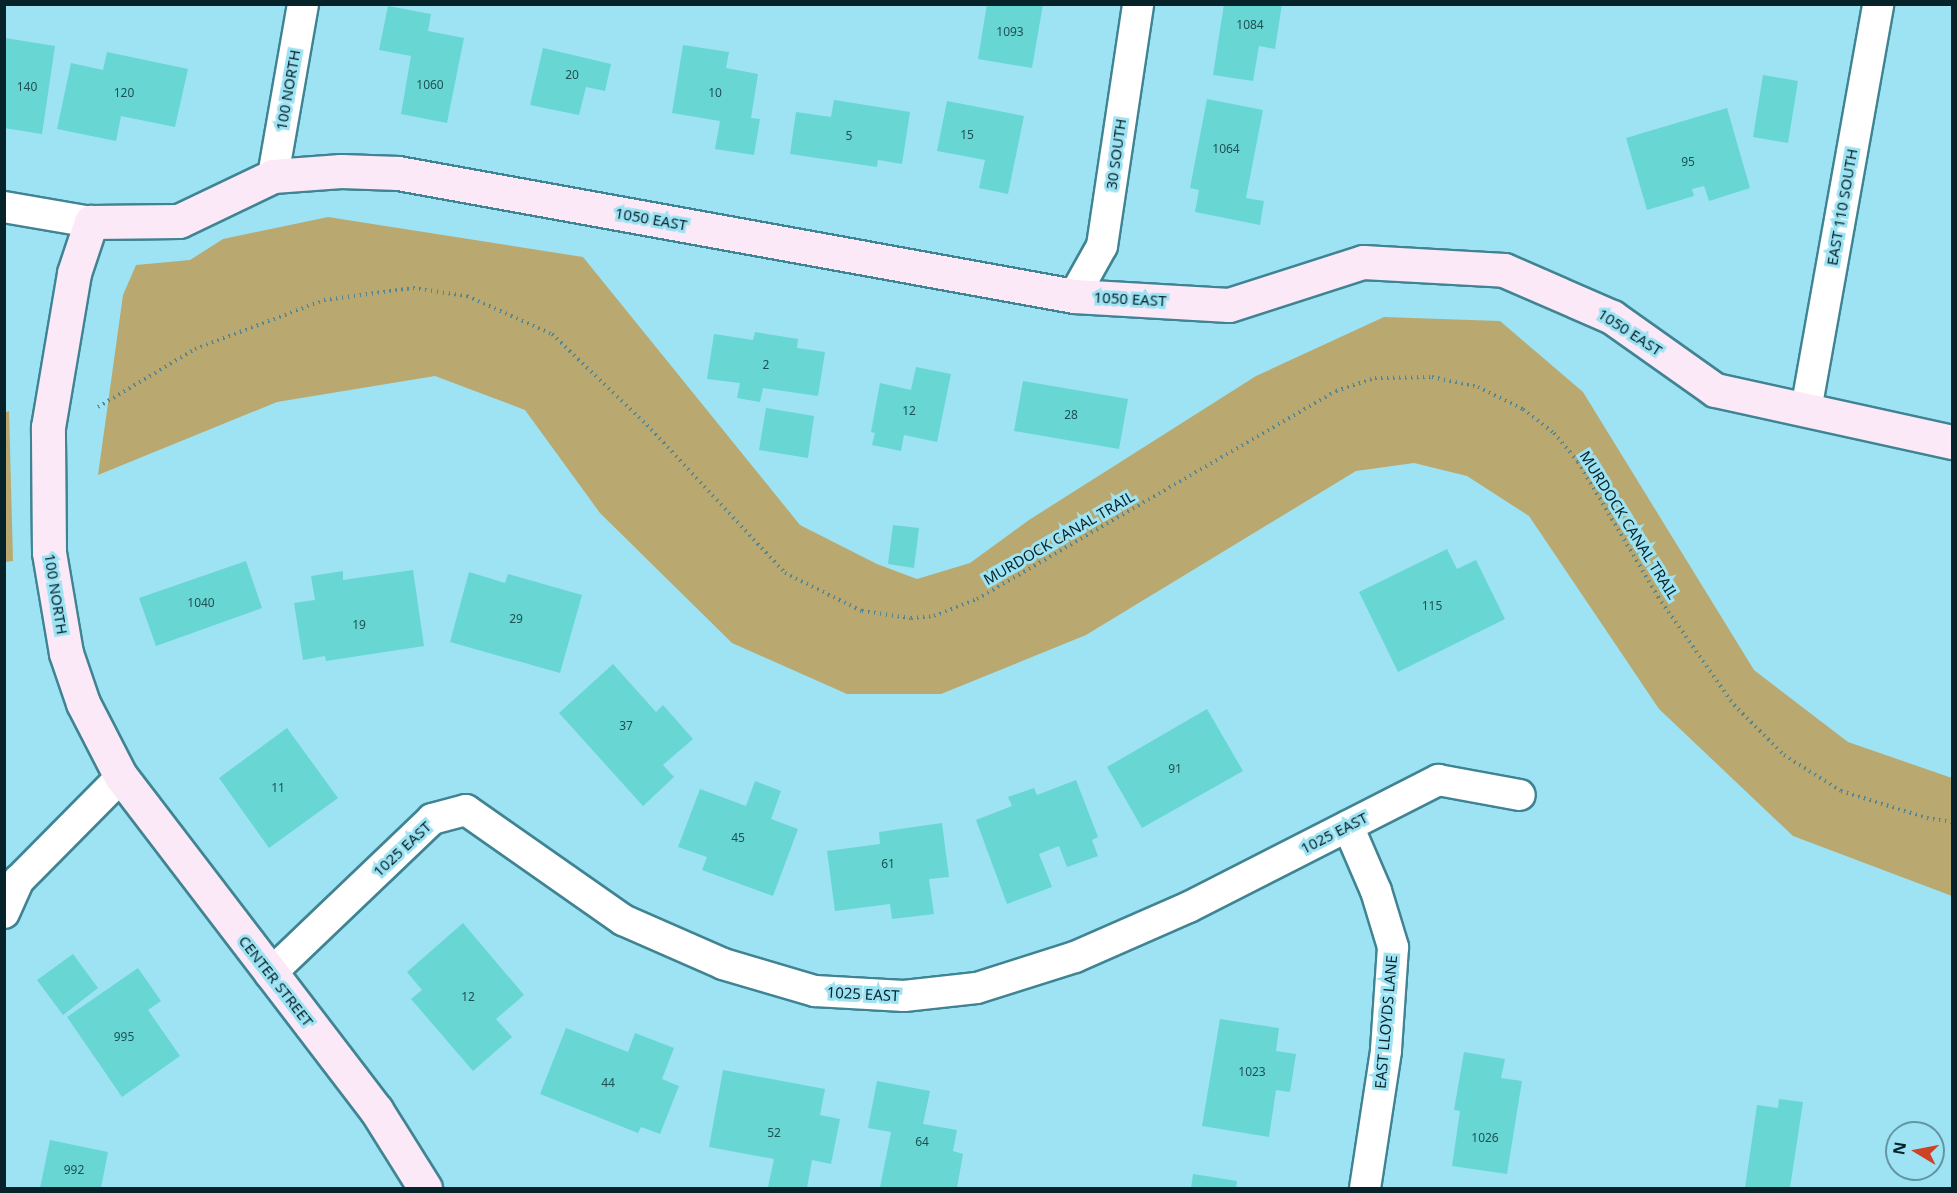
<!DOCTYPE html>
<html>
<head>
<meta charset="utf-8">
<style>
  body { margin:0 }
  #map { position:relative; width:1957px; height:1193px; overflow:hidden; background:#9ee3f3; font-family:"Noto Sans",sans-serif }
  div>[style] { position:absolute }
  .green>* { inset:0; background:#b9a970 }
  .building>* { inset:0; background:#68d6d3 }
  .path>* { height:4px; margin-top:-2px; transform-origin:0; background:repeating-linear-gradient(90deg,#548691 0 1.5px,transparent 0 6px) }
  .roads { filter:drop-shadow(2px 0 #408493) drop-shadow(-2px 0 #408493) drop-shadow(0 2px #408493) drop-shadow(0 -2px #408493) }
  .street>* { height:30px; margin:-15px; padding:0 15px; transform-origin:15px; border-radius:15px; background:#fff }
  .secondary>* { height:33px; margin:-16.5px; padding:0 16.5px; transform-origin:16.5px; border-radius:16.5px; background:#fce9f8 }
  span { translate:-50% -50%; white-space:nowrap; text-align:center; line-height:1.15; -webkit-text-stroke:6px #9ee3f3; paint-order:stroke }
  .number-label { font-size:12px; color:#1e5054 }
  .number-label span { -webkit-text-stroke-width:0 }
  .street-label { font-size:15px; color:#062329 }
  .frame { position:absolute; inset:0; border:6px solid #062329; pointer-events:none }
  .north { position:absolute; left:1885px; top:1121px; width:60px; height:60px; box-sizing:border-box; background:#9ee3f3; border:2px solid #6196a2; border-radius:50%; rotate:280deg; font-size:16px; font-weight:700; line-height:24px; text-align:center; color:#062329 }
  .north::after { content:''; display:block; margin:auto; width:21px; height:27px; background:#cd4326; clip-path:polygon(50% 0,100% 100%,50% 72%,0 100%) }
</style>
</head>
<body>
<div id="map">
  <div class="green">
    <div style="clip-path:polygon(328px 217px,583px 257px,800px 525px,877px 564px,917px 579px,970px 563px,1029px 520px,1256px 376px,1384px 317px,1500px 321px,1583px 392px,1754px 670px,1848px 742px,1952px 778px,1952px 896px,1793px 836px,1659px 709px,1529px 516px,1467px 476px,1414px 463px,1356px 471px,1086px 635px,941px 694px,847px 694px,732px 643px,600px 513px,525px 410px,435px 376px,277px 402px,98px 475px,123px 295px,136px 265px,190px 260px,223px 239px)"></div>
    <div style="clip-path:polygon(9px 411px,13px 561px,5px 562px,4px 413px)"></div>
  </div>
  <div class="building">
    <div style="clip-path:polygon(987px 4px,1043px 4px,1032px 68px,978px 59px)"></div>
    <div style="clip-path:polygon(1224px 4px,1282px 4px,1275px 49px,1259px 46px,1253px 81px,1213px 75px)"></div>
    <div style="clip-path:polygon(388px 6px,431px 14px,428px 31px,464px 38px,447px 123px,401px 114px,411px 56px,379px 50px)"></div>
    <div style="clip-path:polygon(5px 38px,55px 46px,42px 134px,4px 128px)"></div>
    <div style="clip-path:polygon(683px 45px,729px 52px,726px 68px,758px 74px,751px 118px,760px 119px,754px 155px,715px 149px,720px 121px,672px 113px)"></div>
    <div style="clip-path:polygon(543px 48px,611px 64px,605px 91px,586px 87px,579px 115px,530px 105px)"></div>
    <div style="clip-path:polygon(107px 52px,188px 69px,175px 127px,121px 116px,116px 141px,57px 129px,71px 63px,103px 70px)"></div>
    <div style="clip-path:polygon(1763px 75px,1798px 81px,1788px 143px,1753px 137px)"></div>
    <div style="clip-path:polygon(1207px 99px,1263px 110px,1246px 198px,1264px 201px,1260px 225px,1195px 212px,1199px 190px,1190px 188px)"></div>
    <div style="clip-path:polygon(834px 100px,910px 112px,902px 164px,878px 160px,877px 167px,790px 154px,796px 112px,831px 117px)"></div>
    <div style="clip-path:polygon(947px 101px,1024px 116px,1008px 194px,979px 188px,985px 160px,937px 151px)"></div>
    <div style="clip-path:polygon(1727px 108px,1750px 188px,1709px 201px,1704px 186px,1692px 189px,1694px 196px,1647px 210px,1626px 138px)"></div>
    <div style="clip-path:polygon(755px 332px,798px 339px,797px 348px,825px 352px,818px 396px,763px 388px,760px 402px,737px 398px,740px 383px,707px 379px,714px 334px,753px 340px)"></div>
    <div style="clip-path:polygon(916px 367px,951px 374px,937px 442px,904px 435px,901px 451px,872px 445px,875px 433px,871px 432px,880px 383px,911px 390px)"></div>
    <div style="clip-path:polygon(1023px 381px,1128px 399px,1119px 449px,1014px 431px)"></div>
    <div style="clip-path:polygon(766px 408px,814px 416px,808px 458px,759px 450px)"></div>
    <div style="clip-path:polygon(893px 525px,919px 528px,914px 568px,888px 564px)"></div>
    <div style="clip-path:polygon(1447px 549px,1457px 569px,1476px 560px,1505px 619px,1398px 672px,1359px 592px)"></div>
    <div style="clip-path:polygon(246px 561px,262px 608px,156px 646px,139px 598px)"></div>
    <div style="clip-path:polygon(413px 570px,424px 646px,326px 661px,325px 656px,303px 660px,294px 603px,315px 600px,311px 576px,343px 571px,343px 580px)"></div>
    <div style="clip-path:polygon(469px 572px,505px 583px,508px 574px,582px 595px,560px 673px,450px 642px)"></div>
    <div style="clip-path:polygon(613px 664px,656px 712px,663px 705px,693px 739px,663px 765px,674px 777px,643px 806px,559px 713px)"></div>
    <div style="clip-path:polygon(1207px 709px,1243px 771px,1142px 828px,1107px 767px)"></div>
    <div style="clip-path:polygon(287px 728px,338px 798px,269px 848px,219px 778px)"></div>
    <div style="clip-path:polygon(1076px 780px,1098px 837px,1092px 840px,1098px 856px,1067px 867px,1059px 846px,1039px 854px,1052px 887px,1007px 904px,976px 820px,1012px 806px,1008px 797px,1034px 788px,1037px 795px)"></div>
    <div style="clip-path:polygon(755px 781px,781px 791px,771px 819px,798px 829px,773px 896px,702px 870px,707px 857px,678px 847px,700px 789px,746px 806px)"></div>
    <div style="clip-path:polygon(942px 823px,949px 877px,929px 879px,934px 914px,892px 919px,890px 904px,835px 911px,827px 851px,880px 844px,879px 832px)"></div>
    <div style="clip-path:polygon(463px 923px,524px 995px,496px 1019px,512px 1037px,473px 1071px,411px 999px,422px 990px,407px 972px)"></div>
    <div style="clip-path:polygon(73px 954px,98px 988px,63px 1015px,37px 980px)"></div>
    <div style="clip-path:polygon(138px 968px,161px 1001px,148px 1010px,180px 1056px,122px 1097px,67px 1017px)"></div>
    <div style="clip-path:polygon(1220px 1019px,1279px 1028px,1276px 1051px,1296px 1054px,1290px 1092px,1276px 1090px,1269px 1137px,1202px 1126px)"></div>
    <div style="clip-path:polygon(566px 1028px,628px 1052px,635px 1033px,674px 1048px,662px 1079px,679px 1086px,660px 1134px,641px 1127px,638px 1133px,540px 1094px)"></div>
    <div style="clip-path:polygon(1464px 1052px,1505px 1059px,1501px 1078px,1522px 1081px,1507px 1174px,1452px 1166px,1460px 1111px,1454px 1110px)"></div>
    <div style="clip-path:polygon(723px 1070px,825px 1089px,820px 1115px,840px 1119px,831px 1164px,812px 1160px,807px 1188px,768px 1187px,774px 1159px,709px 1147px)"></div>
    <div style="clip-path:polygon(877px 1081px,930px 1091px,923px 1124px,957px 1130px,953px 1151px,963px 1154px,957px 1188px,880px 1187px,891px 1132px,868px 1128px)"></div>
    <div style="clip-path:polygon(1779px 1099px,1803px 1102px,1790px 1188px,1745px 1188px,1757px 1105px,1778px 1108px)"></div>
    <div style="clip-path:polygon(50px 1140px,108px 1152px,101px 1188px,40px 1188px)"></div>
    <div style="clip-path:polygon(1193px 1174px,1237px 1181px,1236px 1188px,1191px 1188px)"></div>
  </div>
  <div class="path">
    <div style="left:98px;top:407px;width:113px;rotate:-30.9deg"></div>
    <div style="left:195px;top:349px;width:138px;rotate:-20.8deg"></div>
    <div style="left:324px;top:300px;width:90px;rotate:-7.7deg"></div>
    <div style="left:413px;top:288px;width:55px;rotate:8.4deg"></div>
    <div style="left:467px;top:296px;width:93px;rotate:24.1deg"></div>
    <div style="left:552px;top:334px;width:132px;rotate:43.8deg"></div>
    <div style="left:647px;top:425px;width:202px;rotate:47deg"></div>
    <div style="left:785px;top:573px;width:86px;rotate:26.3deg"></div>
    <div style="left:862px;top:611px;width:49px;rotate:8.1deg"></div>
    <div style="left:911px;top:618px;width:23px;rotate:-5deg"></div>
    <div style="left:934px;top:616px;width:46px;rotate:-21.6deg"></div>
    <div style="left:977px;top:599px;width:415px;rotate:-30.1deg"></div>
    <div style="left:1336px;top:391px;width:41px;rotate:-18.4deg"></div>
    <div style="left:1375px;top:378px;width:57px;rotate:-1deg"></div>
    <div style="left:1432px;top:377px;width:47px;rotate:12.3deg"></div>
    <div style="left:1478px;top:387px;width:50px;rotate:26.1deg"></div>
    <div style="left:1523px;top:409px;width:39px;rotate:38deg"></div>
    <div style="left:1554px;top:433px;width:38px;rotate:50deg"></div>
    <div style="left:1578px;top:462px;width:157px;rotate:59.3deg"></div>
    <div style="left:1658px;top:597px;width:132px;rotate:54.9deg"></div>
    <div style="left:1734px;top:705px;width:71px;rotate:45deg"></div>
    <div style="left:1784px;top:755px;width:67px;rotate:32.3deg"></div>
    <div style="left:1841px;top:791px;width:90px;rotate:17.4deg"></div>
    <div style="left:1927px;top:818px;width:25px;rotate:9deg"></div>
    <div style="left:4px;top:442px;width:3px;rotate:-45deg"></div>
  </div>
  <div class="roads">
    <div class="street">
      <div style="left:273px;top:176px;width:175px;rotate:-80.1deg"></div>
      <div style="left:4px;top:207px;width:88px;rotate:9.8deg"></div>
      <div style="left:1074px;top:296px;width:57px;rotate:-60.8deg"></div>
      <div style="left:1102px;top:246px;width:245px;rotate:-81.5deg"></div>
      <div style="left:1806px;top:410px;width:412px;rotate:-79.9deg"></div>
      <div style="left:1348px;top:826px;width:71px;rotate:66.7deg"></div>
      <div style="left:1376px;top:891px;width:59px;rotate:73.1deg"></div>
      <div style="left:1393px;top:947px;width:104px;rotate:93.9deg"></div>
      <div style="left:1386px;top:1051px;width:139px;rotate:98.7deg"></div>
      <div style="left:4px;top:913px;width:36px;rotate:-66deg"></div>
      <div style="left:19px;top:880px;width:145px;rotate:-45.3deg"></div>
      <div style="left:270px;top:974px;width:224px;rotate:-43.7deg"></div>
      <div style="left:432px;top:819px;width:35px;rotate:-15deg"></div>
      <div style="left:466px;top:810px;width:192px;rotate:35deg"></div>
      <div style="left:623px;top:920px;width:109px;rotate:23.7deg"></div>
      <div style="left:723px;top:964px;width:96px;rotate:16.4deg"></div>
      <div style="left:815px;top:991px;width:89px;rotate:3.2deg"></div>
      <div style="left:904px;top:996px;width:73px;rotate:-6.3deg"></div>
      <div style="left:977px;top:988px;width:103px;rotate:-17.6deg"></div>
      <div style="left:1075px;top:957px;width:124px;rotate:-23.7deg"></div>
      <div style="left:1189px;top:907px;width:280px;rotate:-27deg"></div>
      <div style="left:1438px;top:780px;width:83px;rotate:10.4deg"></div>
    </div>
    <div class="secondary">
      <div style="left:425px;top:1188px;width:92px;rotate:-122.1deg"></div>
      <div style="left:376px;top:1110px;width:419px;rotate:-127.4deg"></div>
      <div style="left:121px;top:777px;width:83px;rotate:-117.2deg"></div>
      <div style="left:83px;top:703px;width:53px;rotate:-108.8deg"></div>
      <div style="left:66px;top:653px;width:102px;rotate:-99.6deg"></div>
      <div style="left:49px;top:552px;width:125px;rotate:-90.5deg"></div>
      <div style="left:48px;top:427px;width:156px;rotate:-80.4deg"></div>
      <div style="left:74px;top:273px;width:54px;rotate:-71.6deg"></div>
      <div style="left:91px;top:222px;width:88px;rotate:-0.7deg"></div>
      <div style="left:179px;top:221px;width:104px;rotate:-25.6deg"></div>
      <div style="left:273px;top:176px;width:68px;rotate:-4.2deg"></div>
      <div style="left:341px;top:171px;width:57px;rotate:2deg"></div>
      <div style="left:398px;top:173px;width:687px;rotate:10.31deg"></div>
      <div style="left:1074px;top:296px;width:155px;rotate:3.3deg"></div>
      <div style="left:1229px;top:305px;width:141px;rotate:-17.8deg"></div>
      <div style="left:1363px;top:262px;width:141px;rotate:3.2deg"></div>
      <div style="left:1504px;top:270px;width:118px;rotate:23.5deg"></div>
      <div style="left:1612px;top:317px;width:126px;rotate:35.3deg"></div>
      <div style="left:1715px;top:390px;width:243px;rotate:12.4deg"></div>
    </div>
  </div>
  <div class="number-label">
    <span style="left:1250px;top:25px">1084</span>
    <span style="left:1010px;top:32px">1093</span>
    <span style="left:572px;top:75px">20</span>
    <span style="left:430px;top:85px">1060</span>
    <span style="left:27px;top:87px">140</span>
    <span style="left:124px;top:93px">120</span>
    <span style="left:715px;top:93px">10</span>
    <span style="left:967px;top:135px">15</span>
    <span style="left:849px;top:136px">5</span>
    <span style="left:1226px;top:149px">1064</span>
    <span style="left:1688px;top:162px">95</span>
    <span style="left:766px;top:365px">2</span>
    <span style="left:909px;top:411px">12</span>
    <span style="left:1071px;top:415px">28</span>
    <span style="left:201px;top:603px">1040</span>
    <span style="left:1432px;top:606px">115</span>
    <span style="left:516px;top:619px">29</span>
    <span style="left:359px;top:625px">19</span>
    <span style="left:626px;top:726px">37</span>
    <span style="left:1175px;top:769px">91</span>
    <span style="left:278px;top:788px">11</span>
    <span style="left:738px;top:838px">45</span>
    <span style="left:888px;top:864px">61</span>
    <span style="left:468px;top:997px">12</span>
    <span style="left:124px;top:1037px">995</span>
    <span style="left:1252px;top:1072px">1023</span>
    <span style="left:608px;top:1083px">44</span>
    <span style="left:774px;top:1133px">52</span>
    <span style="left:1485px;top:1138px">1026</span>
    <span style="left:922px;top:1142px">64</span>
    <span style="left:74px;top:1170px">992</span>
  </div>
  <div class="street-label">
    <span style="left:288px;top:90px;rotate:-80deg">100 NORTH</span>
    <span style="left:1116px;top:154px;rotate:-82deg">30 SOUTH</span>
    <span style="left:1842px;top:207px;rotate:-80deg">EAST 110 SOUTH</span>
    <span style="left:651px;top:219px;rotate:10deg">1050 EAST</span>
    <span style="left:1130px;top:299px;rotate:3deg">1050 EAST</span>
    <span style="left:1630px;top:332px;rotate:33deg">1050 EAST</span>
    <span style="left:1629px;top:525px;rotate:58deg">MURDOCK CANAL TRAIL</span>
    <span style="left:1059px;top:538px;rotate:-30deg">MURDOCK CANAL TRAIL</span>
    <span style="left:56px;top:594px;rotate:81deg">100 NORTH</span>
    <span style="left:1334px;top:833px;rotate:-27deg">1025 EAST</span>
    <span style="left:402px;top:849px;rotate:-43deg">1025 EAST</span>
    <span style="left:276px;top:981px;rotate:52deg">CENTER STREET</span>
    <span style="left:863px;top:994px;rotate:3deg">1025 EAST</span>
    <span style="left:1386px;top:1022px;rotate:-85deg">EAST LLOYDS LANE</span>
  </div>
  <div class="frame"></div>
  <div class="north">N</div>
</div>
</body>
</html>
